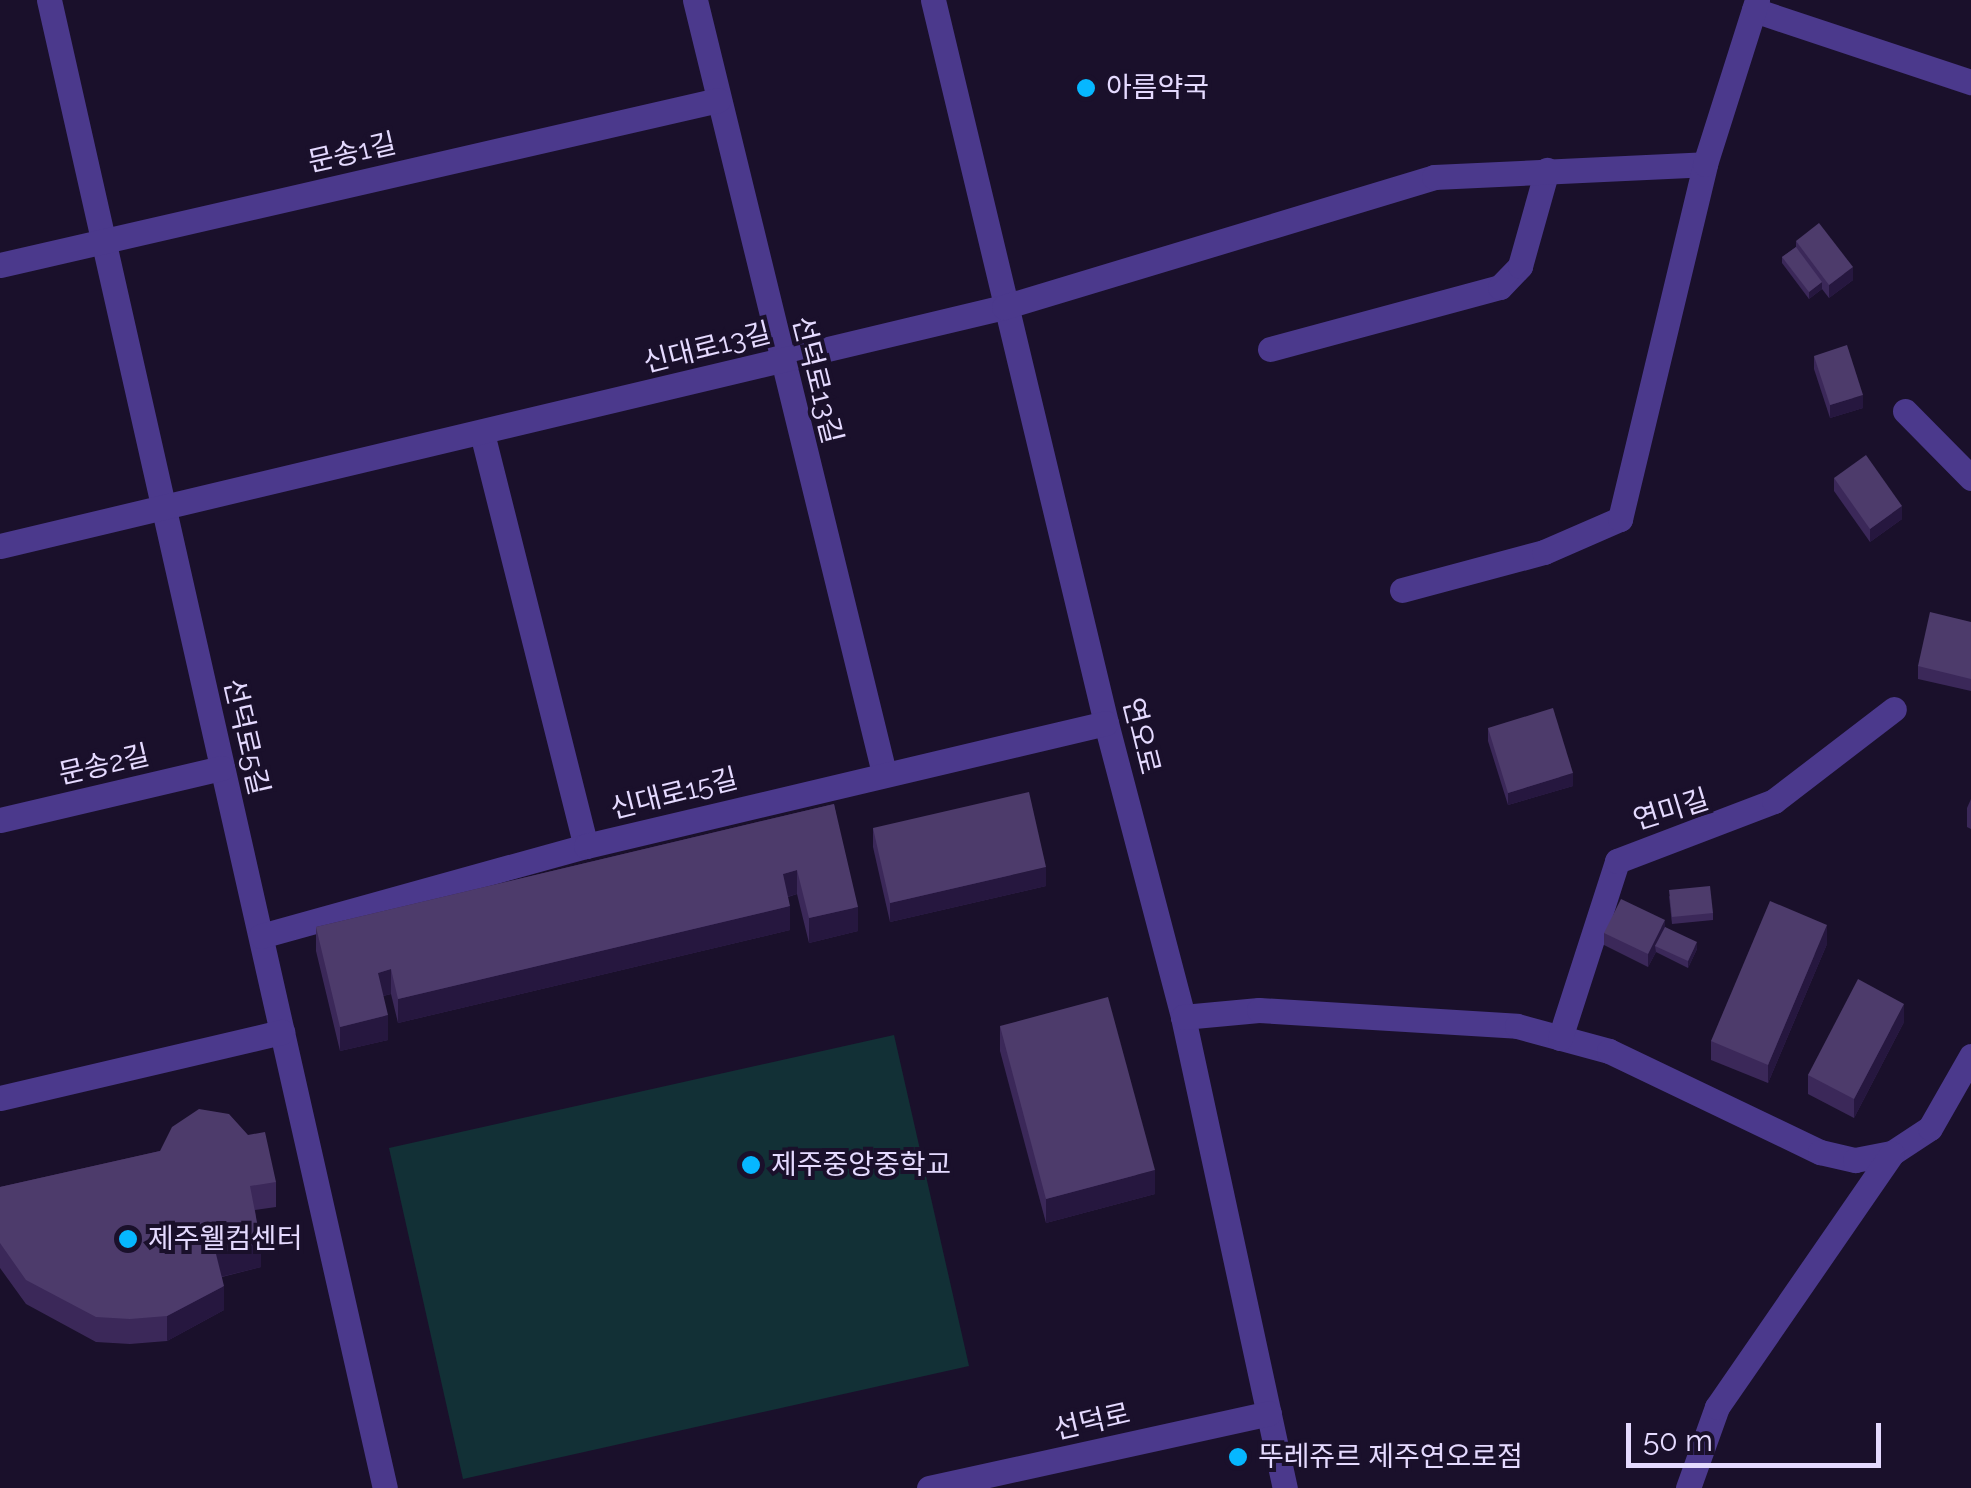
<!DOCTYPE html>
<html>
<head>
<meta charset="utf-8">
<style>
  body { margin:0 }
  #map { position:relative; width:1971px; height:1488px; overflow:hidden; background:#1a102b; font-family:Raleway,"Noto Sans KR",sans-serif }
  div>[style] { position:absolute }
  .green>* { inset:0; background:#123036 }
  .minor>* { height:25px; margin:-12.5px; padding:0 12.5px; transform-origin:12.5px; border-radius:12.5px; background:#4b398c }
  .wall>* { inset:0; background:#3b2859 }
  .shaded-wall>* { inset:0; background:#26173f }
  .building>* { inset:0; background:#4d3b6b }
  .dots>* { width:28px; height:28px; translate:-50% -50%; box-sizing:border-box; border:5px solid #1a102b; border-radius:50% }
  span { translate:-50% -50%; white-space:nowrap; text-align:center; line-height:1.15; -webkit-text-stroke:8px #1a102b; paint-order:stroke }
  .poi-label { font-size:28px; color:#e5daff }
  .left { translate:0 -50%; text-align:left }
  .street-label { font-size:28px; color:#e5daff }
  .scale { position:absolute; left:1626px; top:1423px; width:255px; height:45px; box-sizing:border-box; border:5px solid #e5daff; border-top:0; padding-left:12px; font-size:30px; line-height:35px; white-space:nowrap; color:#e5daff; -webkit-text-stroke:8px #1a102b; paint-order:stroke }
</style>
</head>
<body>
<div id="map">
  <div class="green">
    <div style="clip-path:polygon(894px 1035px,969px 1366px,463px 1479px,389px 1148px)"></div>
  </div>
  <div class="minor">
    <div style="left:49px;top:0;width:1525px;rotate:77.28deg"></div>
    <div style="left:695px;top:0;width:796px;rotate:76.26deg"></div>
    <div style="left:933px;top:0;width:743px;rotate:76.54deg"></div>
    <div style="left:1106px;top:723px;width:304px;rotate:75.3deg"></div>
    <div style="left:1183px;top:1017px;width:482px;rotate:77.8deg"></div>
    <div style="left:1754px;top:10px;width:229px;rotate:18.4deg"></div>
    <div style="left:0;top:265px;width:737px;rotate:-12.94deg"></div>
    <div style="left:1270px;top:349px;width:238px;rotate:-15.1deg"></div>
    <div style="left:1500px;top:287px;width:29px;rotate:-46deg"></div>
    <div style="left:1520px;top:266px;width:100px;rotate:-74.3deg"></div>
    <div style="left:1905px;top:411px;width:94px;rotate:45.4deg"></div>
    <div style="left:482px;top:433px;width:426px;rotate:75.9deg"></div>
    <div style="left:0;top:546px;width:1032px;rotate:-13.39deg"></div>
    <div style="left:1004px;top:307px;width:449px;rotate:-16.8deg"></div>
    <div style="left:1434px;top:177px;width:271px;rotate:-2.7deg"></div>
    <div style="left:1402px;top:590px;width:147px;rotate:-15deg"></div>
    <div style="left:1544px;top:552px;width:83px;rotate:-23.5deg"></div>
    <div style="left:1620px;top:519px;width:365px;rotate:-76.5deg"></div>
    <div style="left:1705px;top:164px;width:172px;rotate:-72.4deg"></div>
    <div style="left:0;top:820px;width:228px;rotate:-13.2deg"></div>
    <div style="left:261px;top:936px;width:337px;rotate:-15.5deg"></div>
    <div style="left:586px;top:846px;width:534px;rotate:-13.31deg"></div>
    <div style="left:1183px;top:1017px;width:76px;rotate:-5.3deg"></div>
    <div style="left:1259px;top:1010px;width:258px;rotate:3.5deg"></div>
    <div style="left:1517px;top:1026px;width:95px;rotate:15.2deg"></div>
    <div style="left:1609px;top:1051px;width:234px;rotate:25.6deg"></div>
    <div style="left:1820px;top:1152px;width:36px;rotate:13deg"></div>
    <div style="left:1855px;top:1160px;width:38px;rotate:-11deg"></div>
    <div style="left:1892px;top:1153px;width:45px;rotate:-33.3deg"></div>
    <div style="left:1930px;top:1128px;width:83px;rotate:-60.3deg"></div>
    <div style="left:1560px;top:1038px;width:186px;rotate:-72.1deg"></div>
    <div style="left:1617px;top:861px;width:168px;rotate:-20.9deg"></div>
    <div style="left:1774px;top:801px;width:151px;rotate:-37.5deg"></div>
    <div style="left:0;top:1098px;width:290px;rotate:-13.2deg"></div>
    <div style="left:929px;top:1488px;width:348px;rotate:-12.4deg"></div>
    <div style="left:1688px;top:1488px;width:86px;rotate:-70.3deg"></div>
    <div style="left:1717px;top:1407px;width:308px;rotate:-55.4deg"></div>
  </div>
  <div class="wall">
    <div style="clip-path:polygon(1796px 241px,1853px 280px,1829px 298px,1822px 289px,1809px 299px,1782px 263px,1782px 257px,1796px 247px)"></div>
    <div style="clip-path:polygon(1814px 356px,1863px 408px,1830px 418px,1814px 369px)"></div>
    <div style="clip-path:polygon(1834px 478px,1902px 519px,1870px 542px,1834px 491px)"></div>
    <div style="clip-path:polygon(1971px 622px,1971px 691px,1918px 679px,1918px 666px)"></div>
    <div style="clip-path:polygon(1488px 728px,1573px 786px,1508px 805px,1488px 741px)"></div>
    <div style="clip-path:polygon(1971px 799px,1971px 829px,1967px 827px,1967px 808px)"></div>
    <div style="clip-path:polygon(834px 804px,858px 931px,809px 943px,797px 894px,788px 897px,790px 930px,398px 1023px,391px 994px,383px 996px,388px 1040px,340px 1051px,316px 951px,316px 927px)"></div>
    <div style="clip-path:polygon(873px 828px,1046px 886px,890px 922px,873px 847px)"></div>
    <div style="clip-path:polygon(1669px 896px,1713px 913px,1713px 920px,1672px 924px)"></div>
    <div style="clip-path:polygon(1665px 927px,1697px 949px,1688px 968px,1656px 952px,1648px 967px,1604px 945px,1604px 933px)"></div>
    <div style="clip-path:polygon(1827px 944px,1768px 1083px,1711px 1060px,1711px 1041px)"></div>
    <div style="clip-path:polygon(1904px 1022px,1854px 1118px,1808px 1094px,1808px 1075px)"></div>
    <div style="clip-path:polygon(1000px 1026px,1155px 1194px,1046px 1223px,1000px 1051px)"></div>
    <div style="clip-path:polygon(160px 1151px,276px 1182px,276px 1207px,255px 1210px,261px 1267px,222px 1277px,224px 1310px,167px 1341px,130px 1344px,96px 1342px,26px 1304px,0 1268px,0 1187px)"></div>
  </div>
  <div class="shaded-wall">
    <div style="clip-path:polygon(1853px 267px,1853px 280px,1829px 298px,1829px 285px)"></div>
    <div style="clip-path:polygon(1822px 282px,1822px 289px,1809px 299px,1809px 292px)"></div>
    <div style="clip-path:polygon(1863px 395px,1863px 408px,1830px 418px,1830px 405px)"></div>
    <div style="clip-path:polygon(1902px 506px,1902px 519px,1870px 542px,1870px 529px)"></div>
    <div style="clip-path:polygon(1573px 773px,1573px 786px,1508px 805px,1508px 793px)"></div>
    <div style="clip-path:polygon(1046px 867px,1046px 886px,890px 922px,890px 903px)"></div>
    <div style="clip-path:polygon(797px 870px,797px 894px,783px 898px,783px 874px)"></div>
    <div style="clip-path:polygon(790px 906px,790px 930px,398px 1023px,398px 999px)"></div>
    <div style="clip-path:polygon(858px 907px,858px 931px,809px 943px,809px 918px)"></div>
    <div style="clip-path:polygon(1665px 920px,1665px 933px,1655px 946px,1656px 952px,1648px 967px,1648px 954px)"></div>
    <div style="clip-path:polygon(1827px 925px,1827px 944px,1768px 1083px,1768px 1065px)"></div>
    <div style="clip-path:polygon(1697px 942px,1697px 949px,1688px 968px,1688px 961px)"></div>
    <div style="clip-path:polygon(391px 969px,391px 994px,378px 997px,378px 973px)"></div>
    <div style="clip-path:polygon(1904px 1004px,1904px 1022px,1854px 1118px,1854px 1099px)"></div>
    <div style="clip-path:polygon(388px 1015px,388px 1040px,340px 1051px,340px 1027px)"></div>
    <div style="clip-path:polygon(1155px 1170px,1155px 1194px,1046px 1223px,1046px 1199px)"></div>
    <div style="clip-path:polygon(261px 1243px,261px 1267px,216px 1278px,216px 1254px)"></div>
    <div style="clip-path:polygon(224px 1286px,224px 1310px,167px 1341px,167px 1316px)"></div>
  </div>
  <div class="building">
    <div style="clip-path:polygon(1819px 223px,1853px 267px,1829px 285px,1796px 241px)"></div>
    <div style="clip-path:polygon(1796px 247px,1822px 282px,1809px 292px,1782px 257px)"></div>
    <div style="clip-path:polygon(1847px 345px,1863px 395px,1830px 405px,1814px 356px)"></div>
    <div style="clip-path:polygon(1866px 455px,1902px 506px,1870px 529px,1834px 478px)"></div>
    <div style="clip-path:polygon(1930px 612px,1971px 622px,1971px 679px,1918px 666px)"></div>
    <div style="clip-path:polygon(1553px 708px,1573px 773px,1508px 793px,1488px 728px)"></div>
    <div style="clip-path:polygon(1029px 792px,1046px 867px,890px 903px,873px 828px)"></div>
    <div style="clip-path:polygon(834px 804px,858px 907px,809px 918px,797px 870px,783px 874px,790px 906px,398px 999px,391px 969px,378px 973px,388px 1015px,340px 1027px,316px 927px)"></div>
    <div style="clip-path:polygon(1710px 886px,1713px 913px,1672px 917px,1669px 890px)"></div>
    <div style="clip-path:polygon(1621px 899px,1665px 920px,1648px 954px,1604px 933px)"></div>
    <div style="clip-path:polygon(1770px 901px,1827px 925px,1768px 1065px,1711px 1041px)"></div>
    <div style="clip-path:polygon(1665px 927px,1697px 942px,1688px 961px,1655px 946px)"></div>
    <div style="clip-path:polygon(1858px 979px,1904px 1004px,1854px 1099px,1808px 1075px)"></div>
    <div style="clip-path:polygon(1108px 997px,1155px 1170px,1046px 1199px,1000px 1026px)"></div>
    <div style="clip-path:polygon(199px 1109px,229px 1114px,248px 1135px,265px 1132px,276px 1182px,250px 1186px,261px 1243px,216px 1254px,224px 1286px,167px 1316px,130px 1319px,96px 1317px,26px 1280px,0 1243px,0 1187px,160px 1151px,172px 1127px)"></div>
  </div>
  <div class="dots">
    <div style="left:1086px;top:88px;background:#06b7ff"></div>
    <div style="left:751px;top:1165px;background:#06b7ff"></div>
    <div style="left:128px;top:1239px;background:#06b7ff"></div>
    <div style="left:1238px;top:1457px;background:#06b7ff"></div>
  </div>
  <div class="poi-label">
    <span class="left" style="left:1106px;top:88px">아름약국</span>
    <span class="left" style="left:771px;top:1165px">제주중앙중학교</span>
    <span class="left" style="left:148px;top:1239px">제주웰컴센터</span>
    <span class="left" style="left:1258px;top:1457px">뚜레쥬르 제주연오로점</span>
  </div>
  <div class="street-label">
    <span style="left:352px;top:153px;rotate:-13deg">문송1길</span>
    <span style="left:707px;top:348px;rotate:-14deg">신대로13길</span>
    <span style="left:817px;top:380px;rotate:76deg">선덕로13길</span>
    <span style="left:1141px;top:736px;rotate:76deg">연오로</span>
    <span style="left:246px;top:737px;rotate:77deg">선덕로5길</span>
    <span style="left:104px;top:765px;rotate:-13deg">문송2길</span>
    <span style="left:674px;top:794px;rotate:-14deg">신대로15길</span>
    <span style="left:1671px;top:810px;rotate:-17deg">연미길</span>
    <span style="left:1092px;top:1422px;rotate:-13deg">선덕로</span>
  </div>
  <div class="scale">50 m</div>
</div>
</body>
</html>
